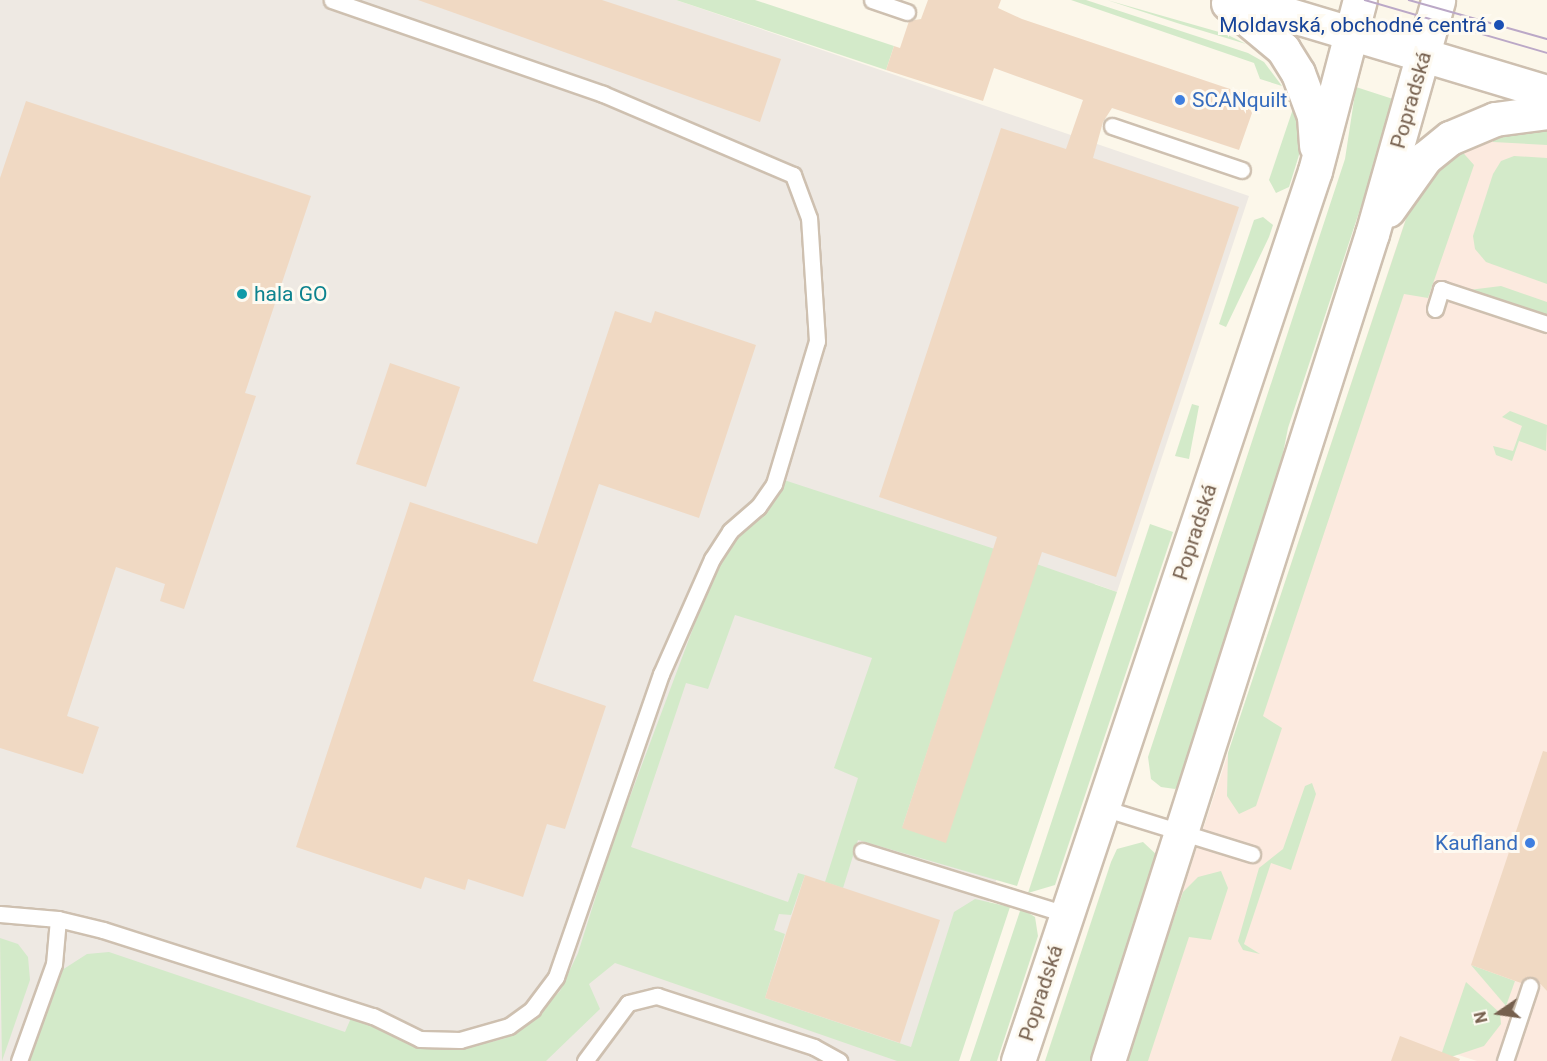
<!DOCTYPE html>
<html>
<head>
<meta charset="utf-8">
<style>
  body { margin:0 }
  #map { position:relative; width:1547px; height:1061px; overflow:hidden; background:#fcf7ea; font-family:Roboto,sans-serif }
  div>[style] { position:absolute }
  .commercial>* { inset:0; background:#fceadf }
  .industrial>* { inset:0; background:#eee9e3 }
  .green>* { inset:0; background:#d3eac9 }
  .building>* { inset:0; background:#f0d9c3 }
  .roads { filter:drop-shadow(2px 0 #cec0b0) drop-shadow(-2px 0 #cec0b0) drop-shadow(0 2px #cec0b0) drop-shadow(0 -2px #cec0b0) }
  .lane>* { height:15px; margin:-7.5px; padding:0 7.5px; transform-origin:7.5px; border-radius:7.5px; background:#fff }
  .secondary>* { height:33px; margin:-16.5px; padding:0 16.5px; transform-origin:16.5px; border-radius:16.5px; background:#fff }
  .tram>* { height:1.5px; margin:-0.75px; padding:0 0.75px; transform-origin:0.75px; border-radius:0.75px; background:#bba8c7 }
  .dots>* { width:16px; height:16px; translate:-50% -50%; box-sizing:border-box; border:3px solid #fefaf1; border-radius:50% }
  span { translate:-50% -50%; white-space:nowrap; text-align:center; line-height:1.15; -webkit-text-stroke:6px #fefaf1; paint-order:stroke }
  .transit-label { font-size:21px; color:#164399 }
  .right { translate:-100% -50%; text-align:right }
  .shop-label { font-size:21px; color:#366cbe }
  .left { translate:0 -50%; text-align:left }
  .street-label { font-size:21px; color:#76604e }
  .culture-label { font-size:21px; color:#0d838f }
  .north { position:absolute; left:1469px; top:983px; width:60px; height:60px; -webkit-text-stroke:4px #fefaf1; paint-order:stroke; rotate:257deg; font-size:16px; font-weight:700; line-height:24px; text-align:center; color:#76604e }
  .north::after { content:''; display:block; margin:auto; width:21px; height:27px; background:#76604e; clip-path:polygon(50% 0,100% 100%,50% 72%,0 100%) }
</style>
</head>
<body>
<div id="map">
  <div class="commercial">
    <div style="clip-path:polygon(1547px 127px,1547px 1061px,1477px 1061px,1452px 1053px,1448px 1061px,1126px 1061px,1409px 209px,1435px 166px,1492px 132px)"></div>
  </div>
  <div class="industrial">
    <div style="clip-path:polygon(0 0,676px 0,1249px 196px,1117px 592px,1095px 584px,936px 1061px,0 1061px)"></div>
  </div>
  <div class="green">
    <div style="clip-path:polygon(676px 0,755px 0,894px 46px,886px 70px)"></div>
    <div style="clip-path:polygon(1071px 0,1086px 0,1248px 53px,1264px 62px,1282px 86px,1260px 79px,1254px 63px)"></div>
    <div style="clip-path:polygon(1107px 0,1226px 34px,1246px 44px,1180px 24px)"></div>
    <div style="clip-path:polygon(1356px 87px,1396px 100px,1288px 428px,1270px 519px,1182px 783px,1175px 789px,1161px 787px,1151px 779px,1148px 757px,1345px 159px)"></div>
    <div style="clip-path:polygon(1298px 94px,1304px 131px,1299px 155px,1289px 187px,1276px 193px,1269px 180px)"></div>
    <div style="clip-path:polygon(1547px 127px,1547px 145px,1493px 142px,1492px 132px)"></div>
    <div style="clip-path:polygon(1458px 147px,1474px 165px,1428px 298px,1404px 294px,1263px 716px,1282px 728px,1256px 806px,1239px 814px,1227px 796px,1228px 753px,1415px 192px)"></div>
    <div style="clip-path:polygon(1514px 156px,1547px 158px,1547px 284px,1486px 262px,1475px 249px,1473px 236px,1493px 174px,1501px 161px)"></div>
    <div style="clip-path:polygon(1263px 217px,1273px 225px,1269px 237px,1226px 327px,1219px 324px,1254px 220px)"></div>
    <div style="clip-path:polygon(1501px 286px,1547px 302px,1547px 317px,1469px 290px)"></div>
    <div style="clip-path:polygon(1192px 404px,1199px 406px,1189px 459px,1175px 456px)"></div>
    <div style="clip-path:polygon(1510px 411px,1547px 425px,1546px 451px,1519px 441px,1512px 461px,1496px 455px,1493px 446px,1513px 451px,1522px 426px,1502px 417px)"></div>
    <div style="clip-path:polygon(781px 479px,1013px 555px,991px 558px,902px 828px,1022px 559px,1117px 592px,1017px 886px,858px 840px,843px 888px,825px 882px,858px 778px,834px 768px,872px 658px,735px 615px,708px 689px,686px 683px,631px 847px,788px 902px,798px 873px,805px 875px,791px 915px,779px 914px,774px 930px,785px 934px,765px 998px,911px 1047px,954px 912px,975px 899px,1010px 907px,959px 1061px,897px 1061px,615px 963px,589px 984px,600px 1009px,546px 1061px,28px 1061px,59px 972px,87px 954px,109px 952px,345px 1032px,351px 1018px,418px 1045px,487px 1043px,506px 1038px,534px 1018px,560px 991px,578px 953px,613px 842px,719px 559px)"></div>
    <div style="clip-path:polygon(1150px 524px,1173px 532px,1055px 885px,1028px 893px)"></div>
    <div style="clip-path:polygon(1312px 783px,1316px 794px,1291px 870px,1271px 863px,1244px 944px,1260px 954px,1243px 950px,1238px 941px,1259px 868px,1283px 849px,1305px 786px)"></div>
    <div style="clip-path:polygon(1143px 842px,1159px 857px,1091px 1061px,1045px 1061px,1111px 862px,1117px 849px)"></div>
    <div style="clip-path:polygon(1221px 871px,1228px 888px,1211px 940px,1189px 937px,1148px 1061px,1125px 1061px,1183px 892px,1198px 877px)"></div>
    <div style="clip-path:polygon(1021px 908px,1035px 917px,1038px 936px,997px 1061px,970px 1061px)"></div>
    <div style="clip-path:polygon(0 938px,18px 944px,28px 957px,30px 980px,2px 1061px)"></div>
    <div style="clip-path:polygon(1471px 965px,1515px 981px,1506px 1006px)"></div>
    <div style="clip-path:polygon(1466px 982px,1500px 1013px,1501px 1024px,1484px 1046px,1439px 1061px)"></div>
  </div>
  <div class="building">
    <div style="clip-path:polygon(418px 0,602px 0,781px 59px,760px 122px)"></div>
    <div style="clip-path:polygon(928px 0,1001px 0,998px 8px,1022px 19px,1242px 93px,1252px 113px,1239px 150px,1112px 108px,1103px 122px,1093px 158px,1239px 207px,1116px 577px,1042px 552px,946px 843px,902px 828px,997px 537px,879px 497px,1001px 128px,1066px 149px,1083px 100px,994px 68px,983px 101px,886px 70px,894px 46px,900px 48px,909px 21px,921px 19px)"></div>
    <div style="clip-path:polygon(26px 101px,311px 196px,245px 393px,256px 396px,184px 609px,160px 601px,165px 584px,116px 567px,67px 716px,99px 727px,83px 774px,0 748px,0 178px)"></div>
    <div style="clip-path:polygon(615px 311px,651px 323px,655px 311px,756px 345px,699px 518px,599px 484px,533px 681px,606px 706px,565px 829px,547px 824px,523px 897px,468px 879px,465px 890px,425px 877px,421px 889px,296px 847px,410px 502px,537px 544px)"></div>
    <div style="clip-path:polygon(390px 363px,460px 387px,426px 487px,356px 464px)"></div>
    <div style="clip-path:polygon(1543px 751px,1547px 752px,1547px 991px,1534px 977px,1521px 983px,1471px 965px)"></div>
    <div style="clip-path:polygon(805px 875px,940px 920px,900px 1043px,765px 998px)"></div>
    <div style="clip-path:polygon(1400px 1036px,1460px 1059px,1459px 1061px,1391px 1061px)"></div>
  </div>
  <div class="roads">
    <div class="lane">
      <div style="left:872px;top:0;width:37px;rotate:19deg"></div>
      <div style="left:1112px;top:126px;width:137px;rotate:18.7deg"></div>
      <div style="left:1435px;top:309px;width:21px;rotate:-73deg"></div>
      <div style="left:1441px;top:289px;width:112px;rotate:18.3deg"></div>
      <div style="left:1103px;top:808px;width:156px;rotate:17.2deg"></div>
      <div style="left:862px;top:851px;width:214px;rotate:17.2deg"></div>
      <div style="left:0;top:914px;width:58px;rotate:4.9deg"></div>
      <div style="left:58px;top:919px;width:46px;rotate:13.7deg"></div>
      <div style="left:103px;top:930px;width:283px;rotate:17.7deg"></div>
      <div style="left:373px;top:1016px;width:52px;rotate:26.1deg"></div>
      <div style="left:420px;top:1039px;width:40px;rotate:1.4deg"></div>
      <div style="left:460px;top:1040px;width:51px;rotate:-15.9deg"></div>
      <div style="left:509px;top:1026px;width:29px;rotate:-36deg"></div>
      <div style="left:532px;top:1009px;width:40px;rotate:-53deg"></div>
      <div style="left:556px;top:977px;width:321px;rotate:-70.9deg"></div>
      <div style="left:661px;top:674px;width:126px;rotate:-66.1deg"></div>
      <div style="left:712px;top:559px;width:33px;rotate:-57deg"></div>
      <div style="left:730px;top:531px;width:37px;rotate:-41deg"></div>
      <div style="left:758px;top:507px;width:28px;rotate:-55deg"></div>
      <div style="left:774px;top:484px;width:149px;rotate:-73.3deg"></div>
      <div style="left:817px;top:341px;width:123px;rotate:-93.7deg"></div>
      <div style="left:809px;top:218px;width:46px;rotate:-110.4deg"></div>
      <div style="left:793px;top:175px;width:207px;rotate:-156.9deg"></div>
      <div style="left:603px;top:94px;width:287px;rotate:-160.9deg"></div>
      <div style="left:19px;top:1061px;width:103px;rotate:-70.2deg"></div>
      <div style="left:54px;top:964px;width:45px;rotate:-84.9deg"></div>
      <div style="left:585px;top:1061px;width:72px;rotate:-53.4deg"></div>
      <div style="left:628px;top:1003px;width:30px;rotate:-14deg"></div>
      <div style="left:657px;top:996px;width:165px;rotate:18deg"></div>
      <div style="left:814px;top:1047px;width:29px;rotate:29deg"></div>
      <div style="left:1505px;top:1061px;width:79px;rotate:-71.6deg"></div>
    </div>
    <div class="secondary">
      <div style="left:1240px;top:0;width:320px;rotate:16.7deg"></div>
      <div style="left:1228px;top:3px;width:72px;rotate:39.9deg"></div>
      <div style="left:1283px;top:49px;width:28px;rotate:58deg"></div>
      <div style="left:1298px;top:73px;width:46px;rotate:69.6deg"></div>
      <div style="left:1314px;top:116px;width:30px;rotate:86deg"></div>
      <div style="left:1388px;top:210px;width:64px;rotate:-54.6deg"></div>
      <div style="left:1425px;top:158px;width:32px;rotate:-39deg"></div>
      <div style="left:1450px;top:138px;width:49px;rotate:-22.9deg"></div>
      <div style="left:1495px;top:119px;width:52px;rotate:-7.7deg"></div>
      <div style="left:1018px;top:1061px;width:938px;rotate:-71.55deg"></div>
      <div style="left:1315px;top:171px;width:177px;rotate:-75.3deg"></div>
      <div style="left:1108px;top:1061px;width:868px;rotate:-72.3deg"></div>
      <div style="left:1372px;top:234px;width:243px;rotate:-74.2deg"></div>
    </div>
  </div>
  <div class="tram">
    <div style="left:1365px;top:0;width:190px;rotate:16.2deg"></div>
    <div style="left:1409px;top:0;width:143px;rotate:15.8deg"></div>
  </div>
  <div class="dots">
    <div style="left:1499px;top:25px;background:#1a4fb4"></div>
    <div style="left:1180px;top:100px;background:#3f7fe0"></div>
    <div style="left:242px;top:294px;background:#0f9aa8"></div>
    <div style="left:1530px;top:843px;background:#3f7fe0"></div>
  </div>
  <div class="transit-label">
    <span class="right" style="left:1487px;top:25px">Moldavská, obchodné centrá</span>
  </div>
  <div class="shop-label">
    <span class="left" style="left:1192px;top:100px">SCANquilt</span>
    <span class="right" style="left:1518px;top:843px">Kaufland</span>
  </div>
  <div class="street-label">
    <span style="left:1411px;top:100px;rotate:-74deg">Popradská</span>
    <span style="left:1195px;top:532px;rotate:-72deg">Popradská</span>
    <span style="left:1041px;top:993px;rotate:-72deg">Popradská</span>
  </div>
  <div class="culture-label">
    <span class="left" style="left:254px;top:294px">hala GO</span>
  </div>
  <div class="north">N</div>
</div>
</body>
</html>
